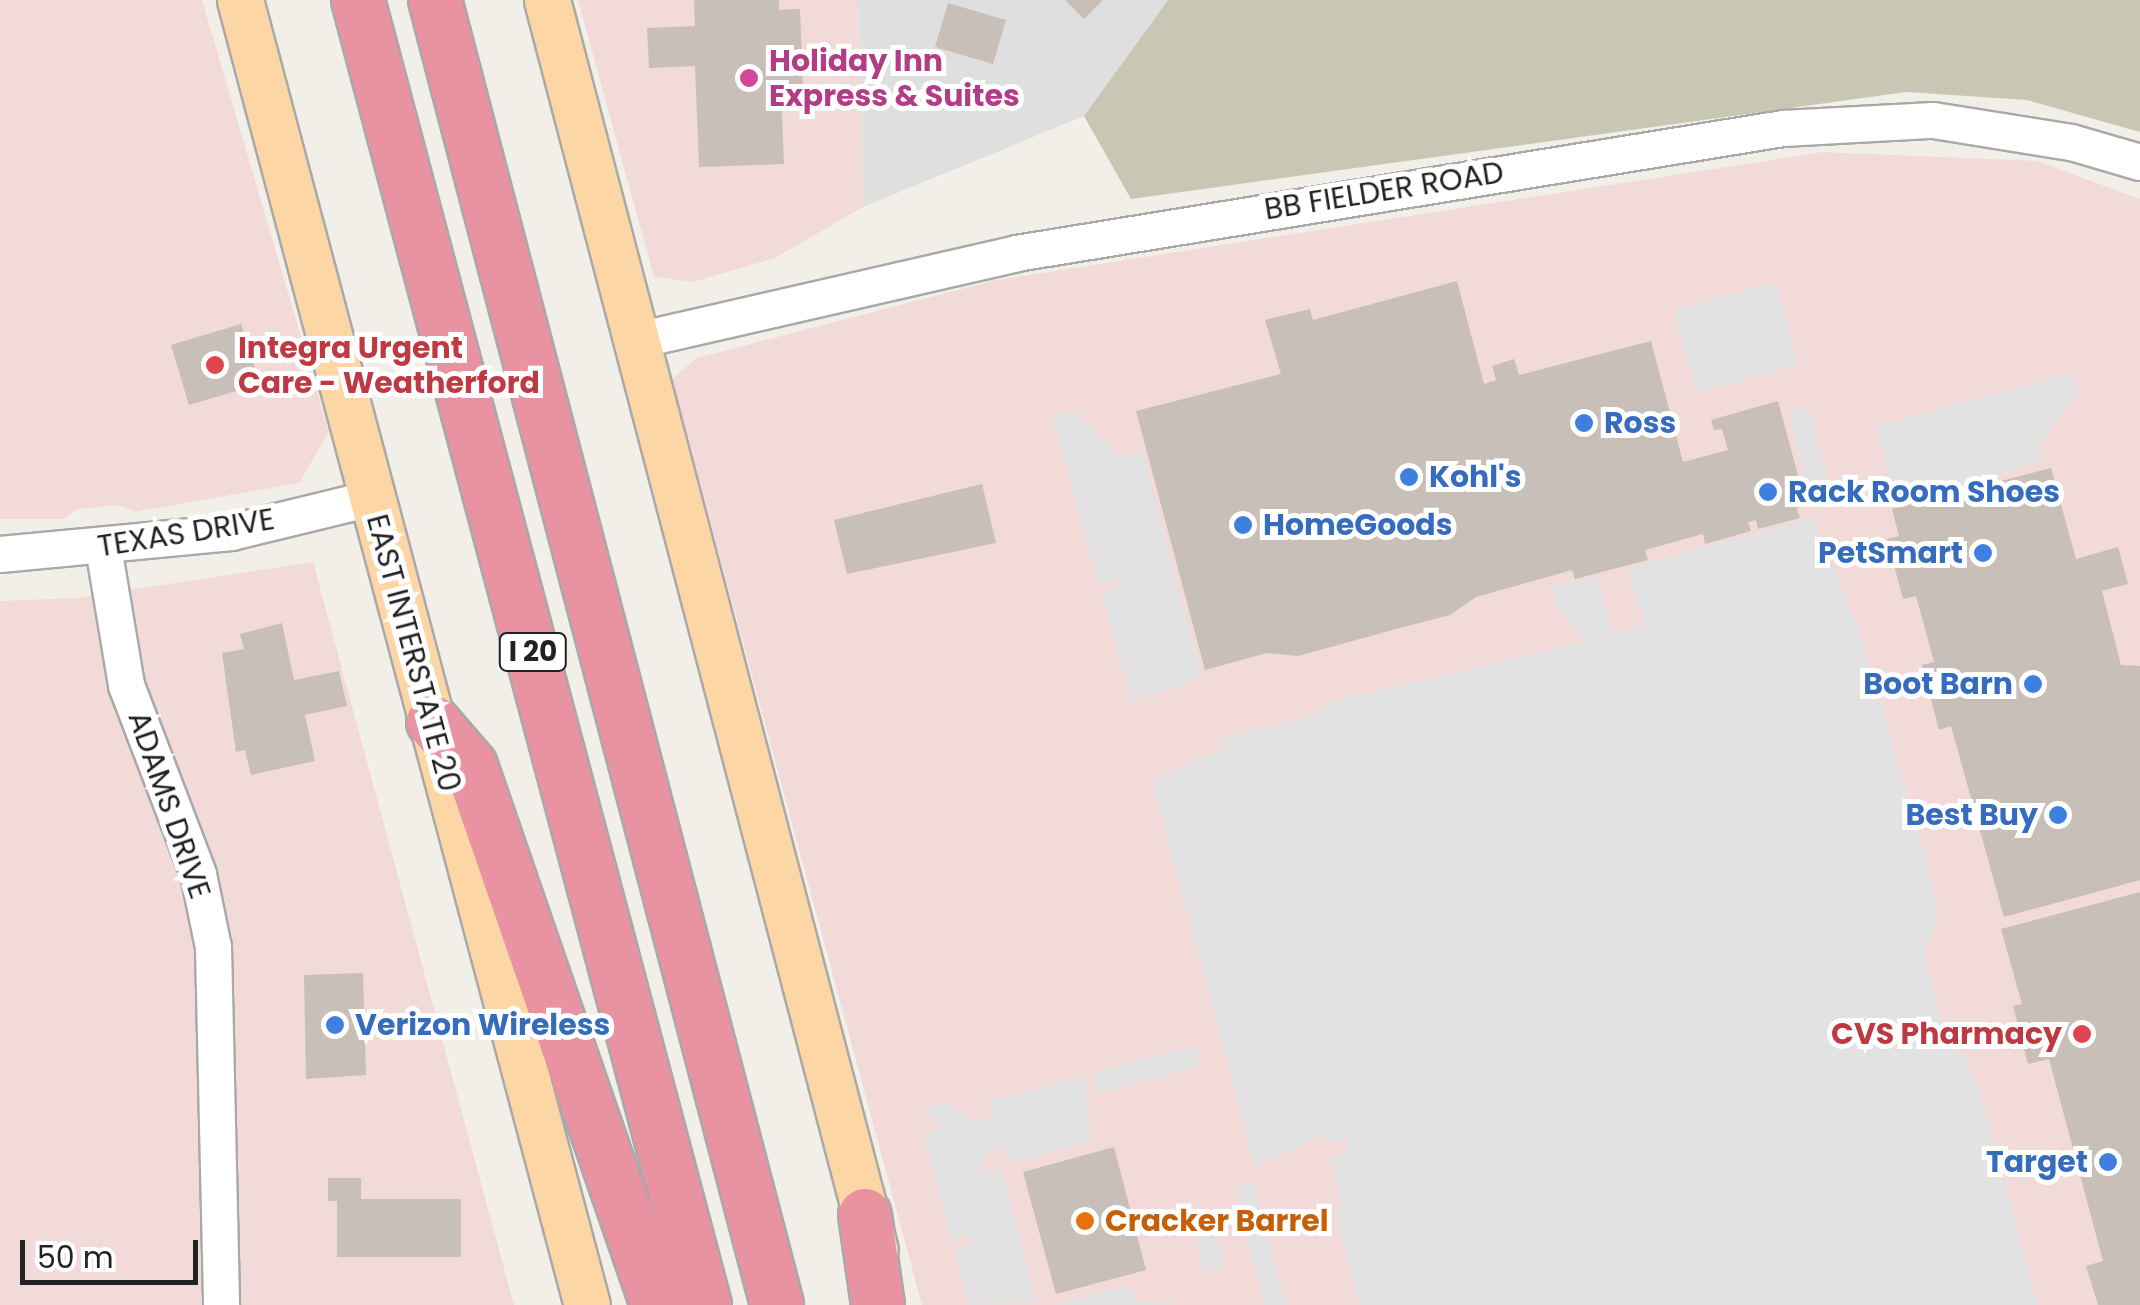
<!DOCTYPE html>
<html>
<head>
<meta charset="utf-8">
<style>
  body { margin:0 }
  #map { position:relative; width:2140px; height:1305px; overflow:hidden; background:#f2efe9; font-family:Poppins,sans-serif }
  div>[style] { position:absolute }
  .residential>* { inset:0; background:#e0dfdf }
  .commercial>* { inset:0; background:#f2dad9 }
  .construction>* { inset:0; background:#c7c7b4 }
  .parking>* { inset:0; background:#e2e2e2 }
  .building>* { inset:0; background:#c7bfb8 }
  .roads { filter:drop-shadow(2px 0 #a9a9a9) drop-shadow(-2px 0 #a9a9a9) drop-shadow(0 2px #a9a9a9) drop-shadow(0 -2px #a9a9a9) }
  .minor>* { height:35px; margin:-17.5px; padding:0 17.5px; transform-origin:17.5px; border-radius:17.5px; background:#fff }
  .major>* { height:45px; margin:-22.5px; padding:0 22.5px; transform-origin:22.5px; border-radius:22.5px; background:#fcd6a4 }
  .highway>* { height:52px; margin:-26px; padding:0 26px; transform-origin:26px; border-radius:26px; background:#e892a2 }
  .dots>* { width:28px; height:28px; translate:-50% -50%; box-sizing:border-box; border:5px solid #fff; border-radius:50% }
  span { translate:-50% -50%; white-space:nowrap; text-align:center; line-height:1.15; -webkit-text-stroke:10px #fff; paint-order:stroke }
  .shield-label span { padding:2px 8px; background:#fff; border:2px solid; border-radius:8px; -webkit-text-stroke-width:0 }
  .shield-label { font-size:28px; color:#222; font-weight:700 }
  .hotel-label { font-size:30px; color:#b23c85; font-weight:700 }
  .left { translate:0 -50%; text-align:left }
  .street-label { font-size:30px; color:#222 }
  .health-label { font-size:30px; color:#be3a42; font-weight:700 }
  .right { translate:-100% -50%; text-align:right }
  .shop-label { font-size:30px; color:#366cbe; font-weight:700 }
  .food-label { font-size:30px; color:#c56008; font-weight:700 }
  .scale { position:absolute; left:20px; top:1240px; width:178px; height:45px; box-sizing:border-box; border:5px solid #222; border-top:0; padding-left:12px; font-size:30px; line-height:35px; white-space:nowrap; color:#222; -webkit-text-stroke:8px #fff; paint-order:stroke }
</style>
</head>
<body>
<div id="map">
  <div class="residential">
    <div style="clip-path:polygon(858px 0,1168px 0,1084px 116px,863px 207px)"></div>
  </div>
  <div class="commercial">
    <div style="clip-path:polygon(0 0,202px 0,329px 432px,299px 483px,135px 512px,119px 505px,78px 509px,64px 519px,0 519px)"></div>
    <div style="clip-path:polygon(578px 0,858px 0,863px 207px,775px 258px,693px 282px,654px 277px)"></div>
    <div style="clip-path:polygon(1823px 152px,2037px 161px,2140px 199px,2140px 1305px,922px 1305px,672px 379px,697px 358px,996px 280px)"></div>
    <div style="clip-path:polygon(313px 562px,514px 1305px,0 1305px,0 601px,77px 598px)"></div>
  </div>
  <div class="construction">
    <div style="clip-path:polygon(1168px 0,2140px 0,2140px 132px,2027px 100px,1906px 92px,1131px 199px,1084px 116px)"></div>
  </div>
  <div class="parking">
    <div style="clip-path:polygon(1775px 282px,1798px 365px,1696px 393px,1673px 310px)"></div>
    <div style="clip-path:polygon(2073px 373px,2078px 392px,2040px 444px,2044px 461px,1896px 502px,1875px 426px)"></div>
    <div style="clip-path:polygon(1809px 407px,1833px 498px,1813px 504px,1788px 413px)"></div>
    <div style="clip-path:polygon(1074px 410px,1120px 455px,1141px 450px,1202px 677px,1131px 703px,1102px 593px,1122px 587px,1120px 579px,1098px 584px,1052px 415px)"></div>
    <div style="clip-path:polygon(1813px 518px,1858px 628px,1925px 855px,1938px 919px,1923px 953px,1946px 1044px,1956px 1043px,1978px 1087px,2037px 1305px,1359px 1305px,1334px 1210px,1343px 1207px,1330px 1158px,1347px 1153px,1346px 1139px,1327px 1143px,1324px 1135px,1255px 1166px,1152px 782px,1220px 750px,1219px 739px,1305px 717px,1333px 701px,1584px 642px,1557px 606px,1552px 587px,1596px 575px,1611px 625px,1607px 634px,1645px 625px,1627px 568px)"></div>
    <div style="clip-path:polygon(1195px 1046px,1200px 1066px,1098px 1094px,1092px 1073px)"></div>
    <div style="clip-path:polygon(1084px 1076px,1091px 1141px,1010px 1164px,1005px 1145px,987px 1155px,981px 1171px,1001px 1170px,1037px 1304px,969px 1305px,954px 1249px,971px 1243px,968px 1235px,951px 1240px,924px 1136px,941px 1127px,925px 1108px,950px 1102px,973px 1121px,995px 1120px,990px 1101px)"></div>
    <div style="clip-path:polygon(1253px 1183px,1286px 1305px,1265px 1305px,1234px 1188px)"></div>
    <div style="clip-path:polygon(1211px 1219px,1224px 1267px,1204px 1272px,1191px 1224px)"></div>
    <div style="clip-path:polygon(1130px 1285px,1134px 1299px,1175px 1305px,1055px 1305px)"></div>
  </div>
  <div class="building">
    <div style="clip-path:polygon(694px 0,779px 0,779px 10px,800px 9px,803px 87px,781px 88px,784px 164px,699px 167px,695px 66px,649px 68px,647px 28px,695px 26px)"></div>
    <div style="clip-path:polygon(1065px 0,1103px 0,1084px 19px)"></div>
    <div style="clip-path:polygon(948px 3px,1006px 20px,993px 64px,935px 47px)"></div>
    <div style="clip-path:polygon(1457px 281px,1484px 384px,1496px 380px,1492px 366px,1514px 359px,1519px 375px,1651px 341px,1683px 462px,1728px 450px,1722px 429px,1714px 430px,1711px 420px,1778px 401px,1806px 505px,1797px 508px,1800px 518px,1758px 529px,1756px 520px,1748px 522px,1751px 531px,1705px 544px,1703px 534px,1645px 550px,1648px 560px,1575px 579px,1572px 570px,1476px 597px,1450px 615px,1396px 629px,1298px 656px,1267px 653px,1205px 670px,1136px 411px,1281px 374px,1265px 320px,1310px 309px,1313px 320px)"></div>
    <div style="clip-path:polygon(241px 324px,260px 384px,189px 405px,171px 345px)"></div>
    <div style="clip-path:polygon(2051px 468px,2076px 559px,2118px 547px,2128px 584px,2102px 591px,2121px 665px,2140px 666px,2140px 880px,2004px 917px,1951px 726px,1939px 730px,1922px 665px,1934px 662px,1916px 596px,1903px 599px,1887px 539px,1899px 536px,1892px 509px)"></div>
    <div style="clip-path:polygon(982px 484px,996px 543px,847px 574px,834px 520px)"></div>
    <div style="clip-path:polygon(282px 623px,294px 680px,339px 671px,347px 706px,305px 715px,315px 761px,251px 775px,245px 750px,236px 752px,222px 653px,244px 649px,240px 634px)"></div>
    <div style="clip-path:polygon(2140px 892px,2140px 1305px,2098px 1305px,2086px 1266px,2103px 1261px,2049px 1059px,2028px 1064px,2013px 1006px,2022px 1004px,2001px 929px)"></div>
    <div style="clip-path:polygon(363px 973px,366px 1075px,306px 1079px,304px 975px)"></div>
    <div style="clip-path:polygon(1114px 1147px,1146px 1270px,1056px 1294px,1023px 1172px)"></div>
    <div style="clip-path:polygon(328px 1178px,361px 1178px,361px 1199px,461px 1199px,461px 1257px,337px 1257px,337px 1201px,328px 1201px)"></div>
  </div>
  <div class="roads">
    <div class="minor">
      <div style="left:633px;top:341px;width:393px;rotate:-12.9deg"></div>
      <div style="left:1016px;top:253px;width:777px;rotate:-9.26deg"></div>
      <div style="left:1783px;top:128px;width:150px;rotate:-3.1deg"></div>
      <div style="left:1933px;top:120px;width:140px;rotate:9.1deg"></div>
      <div style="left:2071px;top:142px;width:72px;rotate:16.2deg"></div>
      <div style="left:103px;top:547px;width:140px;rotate:80.5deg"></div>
      <div style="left:126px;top:685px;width:202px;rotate:69.1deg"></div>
      <div style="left:198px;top:874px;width:75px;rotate:78.4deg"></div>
      <div style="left:213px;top:947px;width:358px;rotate:88.7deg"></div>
      <div style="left:0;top:554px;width:232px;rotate:-5.4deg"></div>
      <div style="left:231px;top:532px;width:144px;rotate:-13.7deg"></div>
    </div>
    <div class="major">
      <div style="left:240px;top:0;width:1350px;rotate:75.11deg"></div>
      <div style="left:547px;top:0;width:1292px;rotate:75.3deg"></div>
    </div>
    <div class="highway">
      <div style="left:358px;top:0;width:1350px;rotate:75.11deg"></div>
      <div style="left:435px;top:0;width:1349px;rotate:75.31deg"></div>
      <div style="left:433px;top:722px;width:58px;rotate:49.2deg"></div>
      <div style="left:471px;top:766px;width:570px;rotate:70.96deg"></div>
      <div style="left:865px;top:1215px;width:91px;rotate:81.8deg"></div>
    </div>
  </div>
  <div class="dots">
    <div style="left:749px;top:78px;background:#d1479c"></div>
    <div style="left:215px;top:365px;background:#e0444e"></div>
    <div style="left:1584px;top:423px;background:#3f7fe0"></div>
    <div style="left:1409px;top:477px;background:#3f7fe0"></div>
    <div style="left:1768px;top:492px;background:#3f7fe0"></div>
    <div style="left:1243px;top:525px;background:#3f7fe0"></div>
    <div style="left:1983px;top:553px;background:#3f7fe0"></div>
    <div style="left:2033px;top:684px;background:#3f7fe0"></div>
    <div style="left:2058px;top:815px;background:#3f7fe0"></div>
    <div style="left:335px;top:1025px;background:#3f7fe0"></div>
    <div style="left:2082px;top:1034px;background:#e0444e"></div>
    <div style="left:2108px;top:1162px;background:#3f7fe0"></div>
    <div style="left:1085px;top:1221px;background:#e8710a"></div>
  </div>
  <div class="shield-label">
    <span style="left:533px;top:652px">I 20</span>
  </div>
  <div class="hotel-label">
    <span class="left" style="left:769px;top:78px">Holiday Inn<br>Express &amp; Suites</span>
  </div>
  <div class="street-label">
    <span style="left:1384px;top:191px;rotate:-9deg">BB FIELDER ROAD</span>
    <span style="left:186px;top:533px;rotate:-9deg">TEXAS DRIVE</span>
    <span style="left:413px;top:653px;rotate:75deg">EAST INTERSTATE 20</span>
    <span style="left:169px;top:805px;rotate:71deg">ADAMS DRIVE</span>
  </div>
  <div class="health-label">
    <span class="left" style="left:238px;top:365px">Integra Urgent<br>Care - Weatherford</span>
    <span class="right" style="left:2062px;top:1034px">CVS Pharmacy</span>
  </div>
  <div class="shop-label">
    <span class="left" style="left:1604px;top:423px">Ross</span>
    <span class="left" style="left:1429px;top:477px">Kohl's</span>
    <span class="left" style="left:1788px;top:492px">Rack Room Shoes</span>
    <span class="left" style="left:1263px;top:525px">HomeGoods</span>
    <span class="right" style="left:1963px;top:553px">PetSmart</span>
    <span class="right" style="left:2013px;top:684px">Boot Barn</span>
    <span class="right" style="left:2038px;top:815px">Best Buy</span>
    <span class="left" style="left:355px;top:1025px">Verizon Wireless</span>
    <span class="right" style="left:2088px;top:1162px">Target</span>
  </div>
  <div class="food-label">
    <span class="left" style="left:1105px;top:1221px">Cracker Barrel</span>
  </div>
  <div class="scale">50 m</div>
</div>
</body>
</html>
